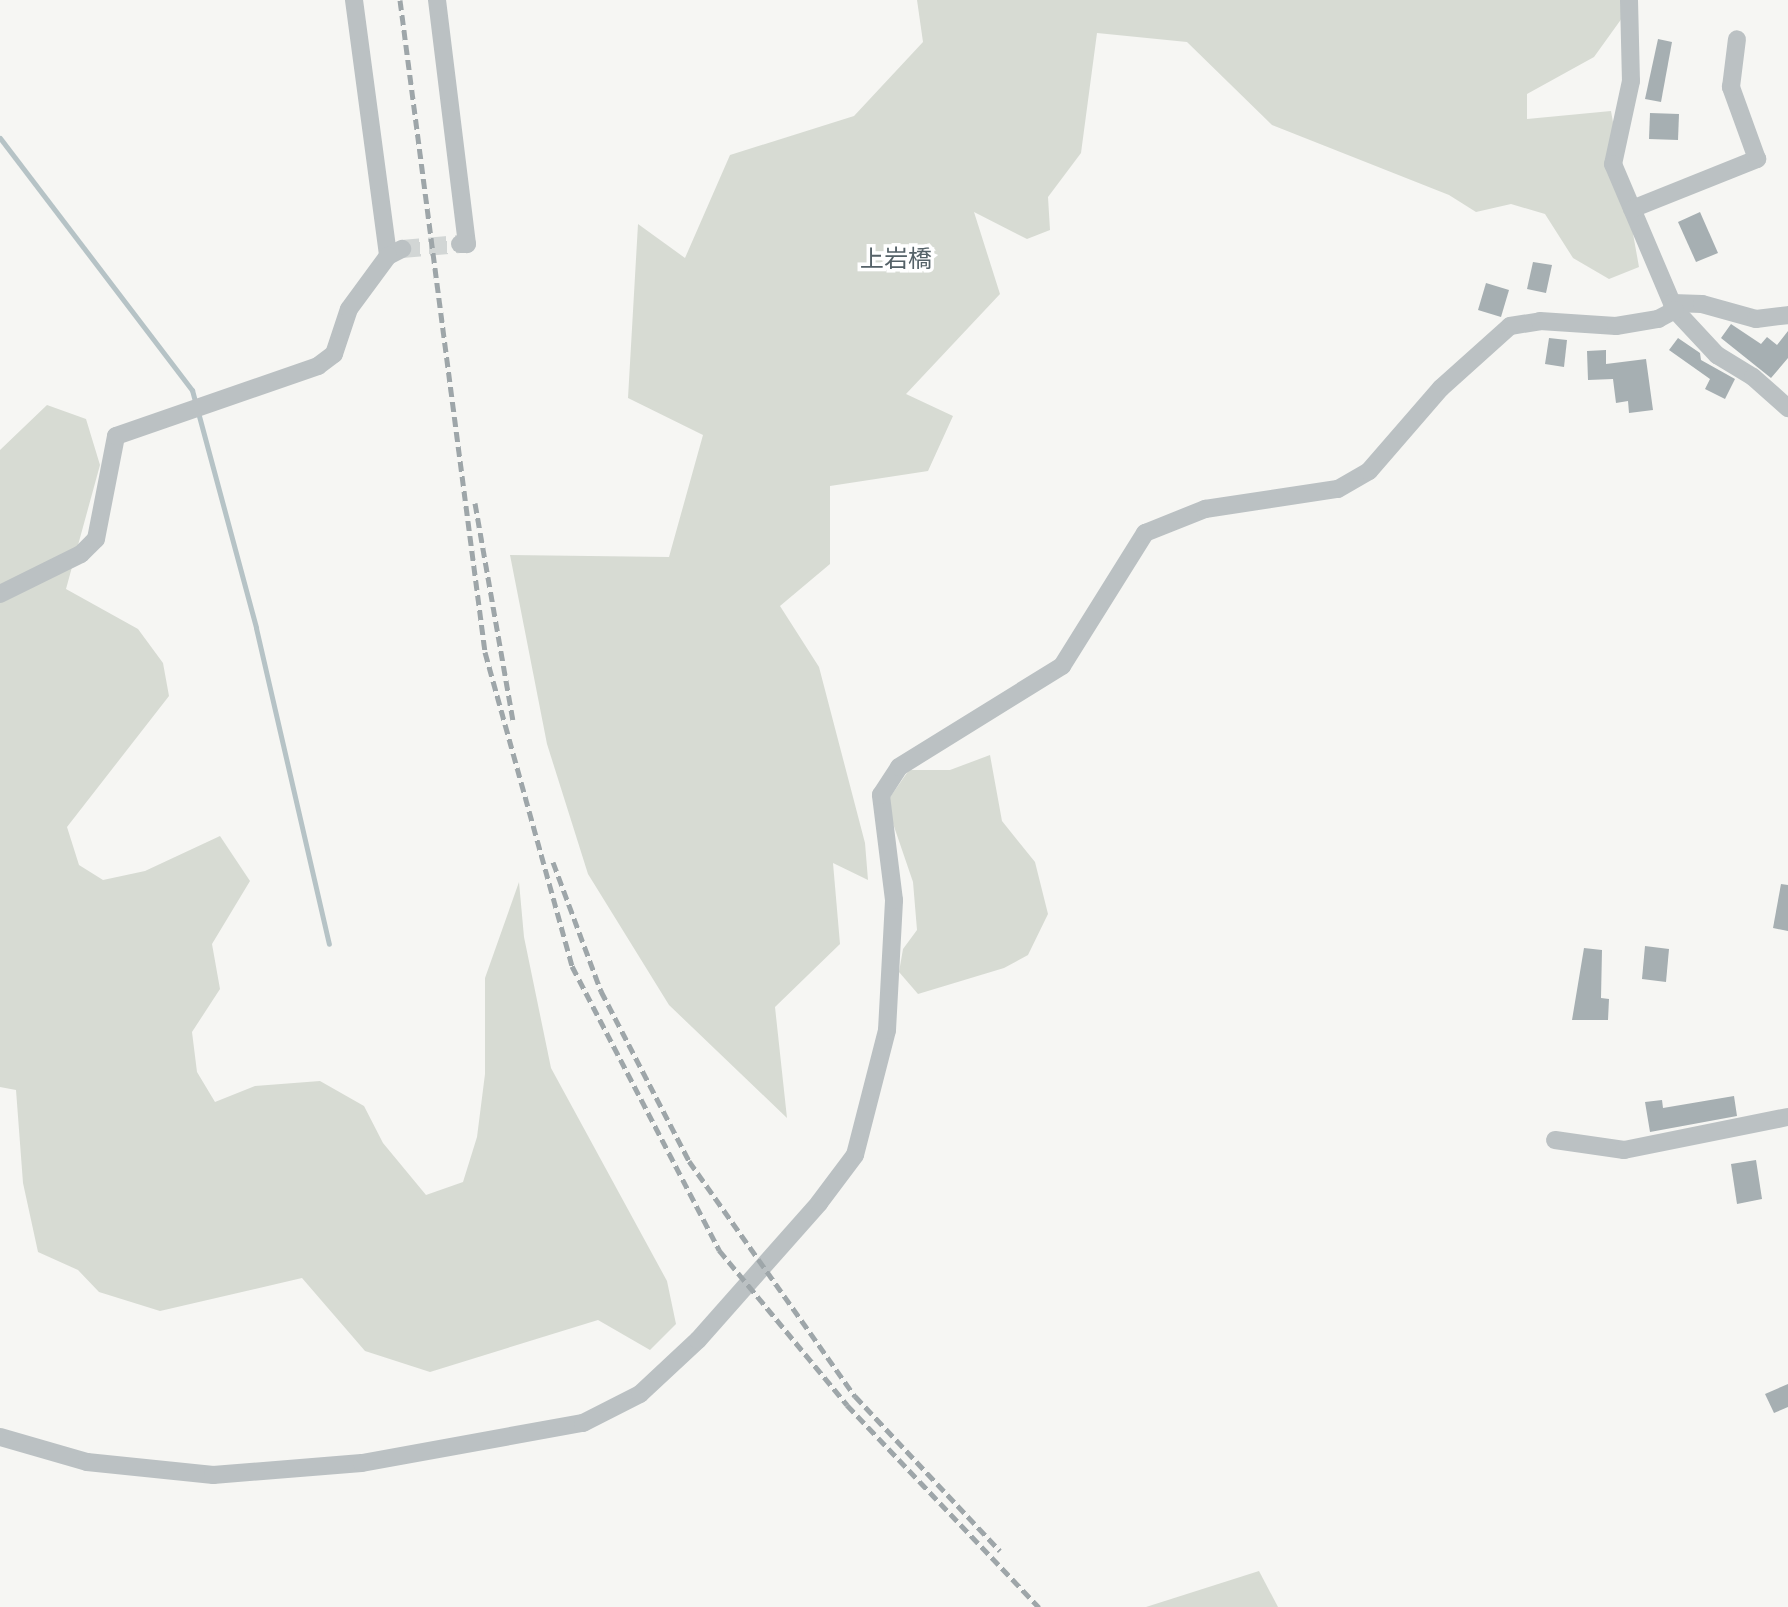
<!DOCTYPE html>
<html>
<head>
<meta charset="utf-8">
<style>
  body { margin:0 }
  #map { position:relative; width:1788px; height:1607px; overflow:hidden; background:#f6f6f3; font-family:Rubik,"Noto Sans JP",sans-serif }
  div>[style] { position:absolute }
  .green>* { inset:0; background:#d7dbd3 }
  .stream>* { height:5px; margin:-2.5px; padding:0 2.5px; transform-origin:2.5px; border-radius:2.5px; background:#b6c3c6 }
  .building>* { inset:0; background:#a6afb2 }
  .minor-tunnel>* { height:18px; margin-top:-9px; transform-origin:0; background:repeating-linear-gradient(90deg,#d2d6d5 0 18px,transparent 0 27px) }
  .minor>* { height:18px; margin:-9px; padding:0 9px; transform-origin:9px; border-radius:9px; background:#bbc1c3 }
  .rail>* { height:5px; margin-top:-2.5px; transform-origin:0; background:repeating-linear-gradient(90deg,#9ea6a9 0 10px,transparent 0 15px) }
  span { translate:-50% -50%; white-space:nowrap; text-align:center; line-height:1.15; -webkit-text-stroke:7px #fff; paint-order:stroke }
  .quarter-label { font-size:24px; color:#556268 }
</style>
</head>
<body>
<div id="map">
  <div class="green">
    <div style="clip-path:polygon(917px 0,1635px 0,1594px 57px,1527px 94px,1527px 119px,1611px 111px,1639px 267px,1609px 279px,1573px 258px,1545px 214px,1511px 204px,1476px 212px,1449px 195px,1272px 125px,1187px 42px,1097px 33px,1081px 153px,1048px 197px,1050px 230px,1027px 239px,974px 212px,1000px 294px,906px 394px,953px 416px,928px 471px,830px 486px,830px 564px,780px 606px,819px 667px,865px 843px,868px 880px,833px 863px,840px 944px,775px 1007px,787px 1118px,669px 1005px,588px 874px,547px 744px,510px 555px,669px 557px,703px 435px,628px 398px,638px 224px,685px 258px,730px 155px,854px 116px,923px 42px)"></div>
    <div style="clip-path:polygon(47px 405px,86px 419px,100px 465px,66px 589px,138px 629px,163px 663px,169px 696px,67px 827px,79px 865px,103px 880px,145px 871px,220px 836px,250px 881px,212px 944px,220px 989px,192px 1032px,197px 1072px,215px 1102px,255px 1086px,320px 1081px,364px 1106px,383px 1143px,426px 1195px,463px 1182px,477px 1137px,485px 1074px,485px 978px,519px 882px,524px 937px,551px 1068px,667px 1281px,676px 1324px,650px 1350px,598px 1320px,430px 1372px,365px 1351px,302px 1278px,160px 1311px,99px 1292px,78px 1270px,38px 1252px,23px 1183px,16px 1090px,0 1087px,0 450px)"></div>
    <div style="clip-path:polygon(990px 755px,1002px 821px,1035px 862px,1048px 914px,1028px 955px,1004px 968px,918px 994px,899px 972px,903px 949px,917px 930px,913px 882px,886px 803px,909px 770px,950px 770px)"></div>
    <div style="clip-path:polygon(1259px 1571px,1278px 1607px,1146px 1607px)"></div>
  </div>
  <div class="stream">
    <div style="left:0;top:138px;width:317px;rotate:52.7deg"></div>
    <div style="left:192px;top:390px;width:246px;rotate:74.9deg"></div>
    <div style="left:256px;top:628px;width:324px;rotate:77deg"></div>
  </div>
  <div class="building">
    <div style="clip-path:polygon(1658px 39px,1672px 42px,1661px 102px,1645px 99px)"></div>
    <div style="clip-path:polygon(1650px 113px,1679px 114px,1678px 140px,1649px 139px)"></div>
    <div style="clip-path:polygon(1700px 212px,1718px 253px,1696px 262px,1678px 222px)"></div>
    <div style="clip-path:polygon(1533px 262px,1552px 265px,1546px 293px,1527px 289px)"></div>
    <div style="clip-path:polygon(1486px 283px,1509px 290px,1501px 317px,1478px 310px)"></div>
    <div style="clip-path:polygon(1731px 324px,1761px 344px,1767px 337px,1777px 345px,1788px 331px,1788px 358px,1771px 378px,1721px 338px)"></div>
    <div style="clip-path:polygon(1549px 338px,1567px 340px,1564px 367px,1545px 364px)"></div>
    <div style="clip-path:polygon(1678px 338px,1700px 353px,1701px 360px,1735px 379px,1725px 399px,1705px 389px,1710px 379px,1669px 350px)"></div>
    <div style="clip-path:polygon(1606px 350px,1606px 364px,1646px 359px,1653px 410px,1629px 413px,1628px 401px,1616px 403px,1613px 379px,1588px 380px,1587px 351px)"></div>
    <div style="clip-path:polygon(1781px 884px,1788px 885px,1788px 931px,1773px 928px)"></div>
    <div style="clip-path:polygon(1645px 946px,1669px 949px,1666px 982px,1642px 979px)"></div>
    <div style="clip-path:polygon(1584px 948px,1602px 950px,1601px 998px,1609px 999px,1608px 1020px,1572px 1020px)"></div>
    <div style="clip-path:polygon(1734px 1096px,1737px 1116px,1650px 1132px,1645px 1102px,1662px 1100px,1663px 1108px)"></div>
    <div style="clip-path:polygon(1756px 1160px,1762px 1199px,1737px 1204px,1731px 1164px)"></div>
    <div style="clip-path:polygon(1788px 1384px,1788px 1407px,1774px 1413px,1765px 1394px)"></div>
  </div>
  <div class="minor-tunnel">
    <div style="left:402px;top:249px;width:58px;rotate:-4.9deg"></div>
  </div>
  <div class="minor">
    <div style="left:354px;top:0;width:258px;rotate:82.4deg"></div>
    <div style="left:388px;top:256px;width:16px;rotate:-27deg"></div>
    <div style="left:437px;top:0;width:246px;rotate:83deg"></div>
    <div style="left:467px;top:244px;width:7px;rotate:180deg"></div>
    <div style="left:1629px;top:0;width:81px;rotate:88.6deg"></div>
    <div style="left:1631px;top:81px;width:85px;rotate:102.2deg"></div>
    <div style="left:1613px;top:164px;width:159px;rotate:67deg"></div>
    <div style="left:1675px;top:310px;width:62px;rotate:47deg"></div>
    <div style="left:1717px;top:355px;width:42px;rotate:31.4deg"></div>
    <div style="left:1753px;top:377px;width:47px;rotate:41.5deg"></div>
    <div style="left:1632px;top:209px;width:135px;rotate:-21.8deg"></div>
    <div style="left:1757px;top:159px;width:77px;rotate:-109.9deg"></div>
    <div style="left:1731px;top:87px;width:48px;rotate:-82.9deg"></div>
    <div style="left:1672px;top:303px;width:30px;rotate:2deg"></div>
    <div style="left:1702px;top:304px;width:56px;rotate:15.5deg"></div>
    <div style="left:1756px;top:319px;width:32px;rotate:-7deg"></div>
    <div style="left:0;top:594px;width:90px;rotate:-26.3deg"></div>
    <div style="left:81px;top:554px;width:21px;rotate:-45deg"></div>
    <div style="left:96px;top:539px;width:105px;rotate:-79deg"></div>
    <div style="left:116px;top:436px;width:214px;rotate:-19.1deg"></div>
    <div style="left:318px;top:366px;width:20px;rotate:-37deg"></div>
    <div style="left:334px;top:354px;width:47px;rotate:-71.6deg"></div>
    <div style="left:349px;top:309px;width:66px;rotate:-53.7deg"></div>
    <div style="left:1555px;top:1140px;width:70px;rotate:8.2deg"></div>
    <div style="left:1624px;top:1150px;width:167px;rotate:-11.4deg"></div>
    <div style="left:0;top:1437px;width:91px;rotate:16deg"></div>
    <div style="left:87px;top:1462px;width:127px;rotate:5.9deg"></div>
    <div style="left:213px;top:1475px;width:149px;rotate:-4.6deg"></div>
    <div style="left:362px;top:1463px;width:225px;rotate:-10.3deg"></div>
    <div style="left:583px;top:1423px;width:64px;rotate:-27deg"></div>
    <div style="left:640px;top:1394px;width:79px;rotate:-43deg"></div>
    <div style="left:698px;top:1340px;width:183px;rotate:-48.5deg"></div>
    <div style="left:819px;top:1203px;width:60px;rotate:-53.1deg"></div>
    <div style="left:855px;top:1155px;width:129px;rotate:-75.6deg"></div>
    <div style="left:887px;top:1030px;width:130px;rotate:-86.9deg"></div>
    <div style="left:894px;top:900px;width:106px;rotate:-97.1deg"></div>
    <div style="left:881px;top:795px;width:33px;rotate:-57deg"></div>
    <div style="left:899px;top:767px;width:192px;rotate:-31.8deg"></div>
    <div style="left:1062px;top:666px;width:157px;rotate:-58deg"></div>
    <div style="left:1145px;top:533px;width:65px;rotate:-21.8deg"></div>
    <div style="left:1205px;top:509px;width:134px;rotate:-8.6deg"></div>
    <div style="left:1338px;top:489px;width:36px;rotate:-30deg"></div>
    <div style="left:1369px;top:471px;width:110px;rotate:-49.1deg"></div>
    <div style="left:1441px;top:388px;width:93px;rotate:-41.9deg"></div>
    <div style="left:1510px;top:326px;width:30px;rotate:-9deg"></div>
    <div style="left:1540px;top:321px;width:76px;rotate:3.8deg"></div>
    <div style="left:1616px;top:326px;width:43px;rotate:-9.5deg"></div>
    <div style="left:1658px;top:319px;width:19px;rotate:-28deg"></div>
  </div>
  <div class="rail">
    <div style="left:400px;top:0;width:658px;rotate:82.57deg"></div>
    <div style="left:485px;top:652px;width:326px;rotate:74.5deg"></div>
    <div style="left:572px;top:966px;width:320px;rotate:62.6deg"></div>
    <div style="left:719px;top:1250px;width:201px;rotate:50.4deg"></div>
    <div style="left:847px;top:1405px;width:279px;rotate:46.5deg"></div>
    <div style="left:475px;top:503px;width:220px;rotate:80.1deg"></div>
    <div style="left:553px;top:862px;width:138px;rotate:69.6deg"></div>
    <div style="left:601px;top:991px;width:191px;rotate:62.6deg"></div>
    <div style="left:689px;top:1161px;width:288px;rotate:54.8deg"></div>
    <div style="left:855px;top:1396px;width:212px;rotate:46.9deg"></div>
  </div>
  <div class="quarter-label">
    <span style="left:896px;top:260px">上岩橋</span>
  </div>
</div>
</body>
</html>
